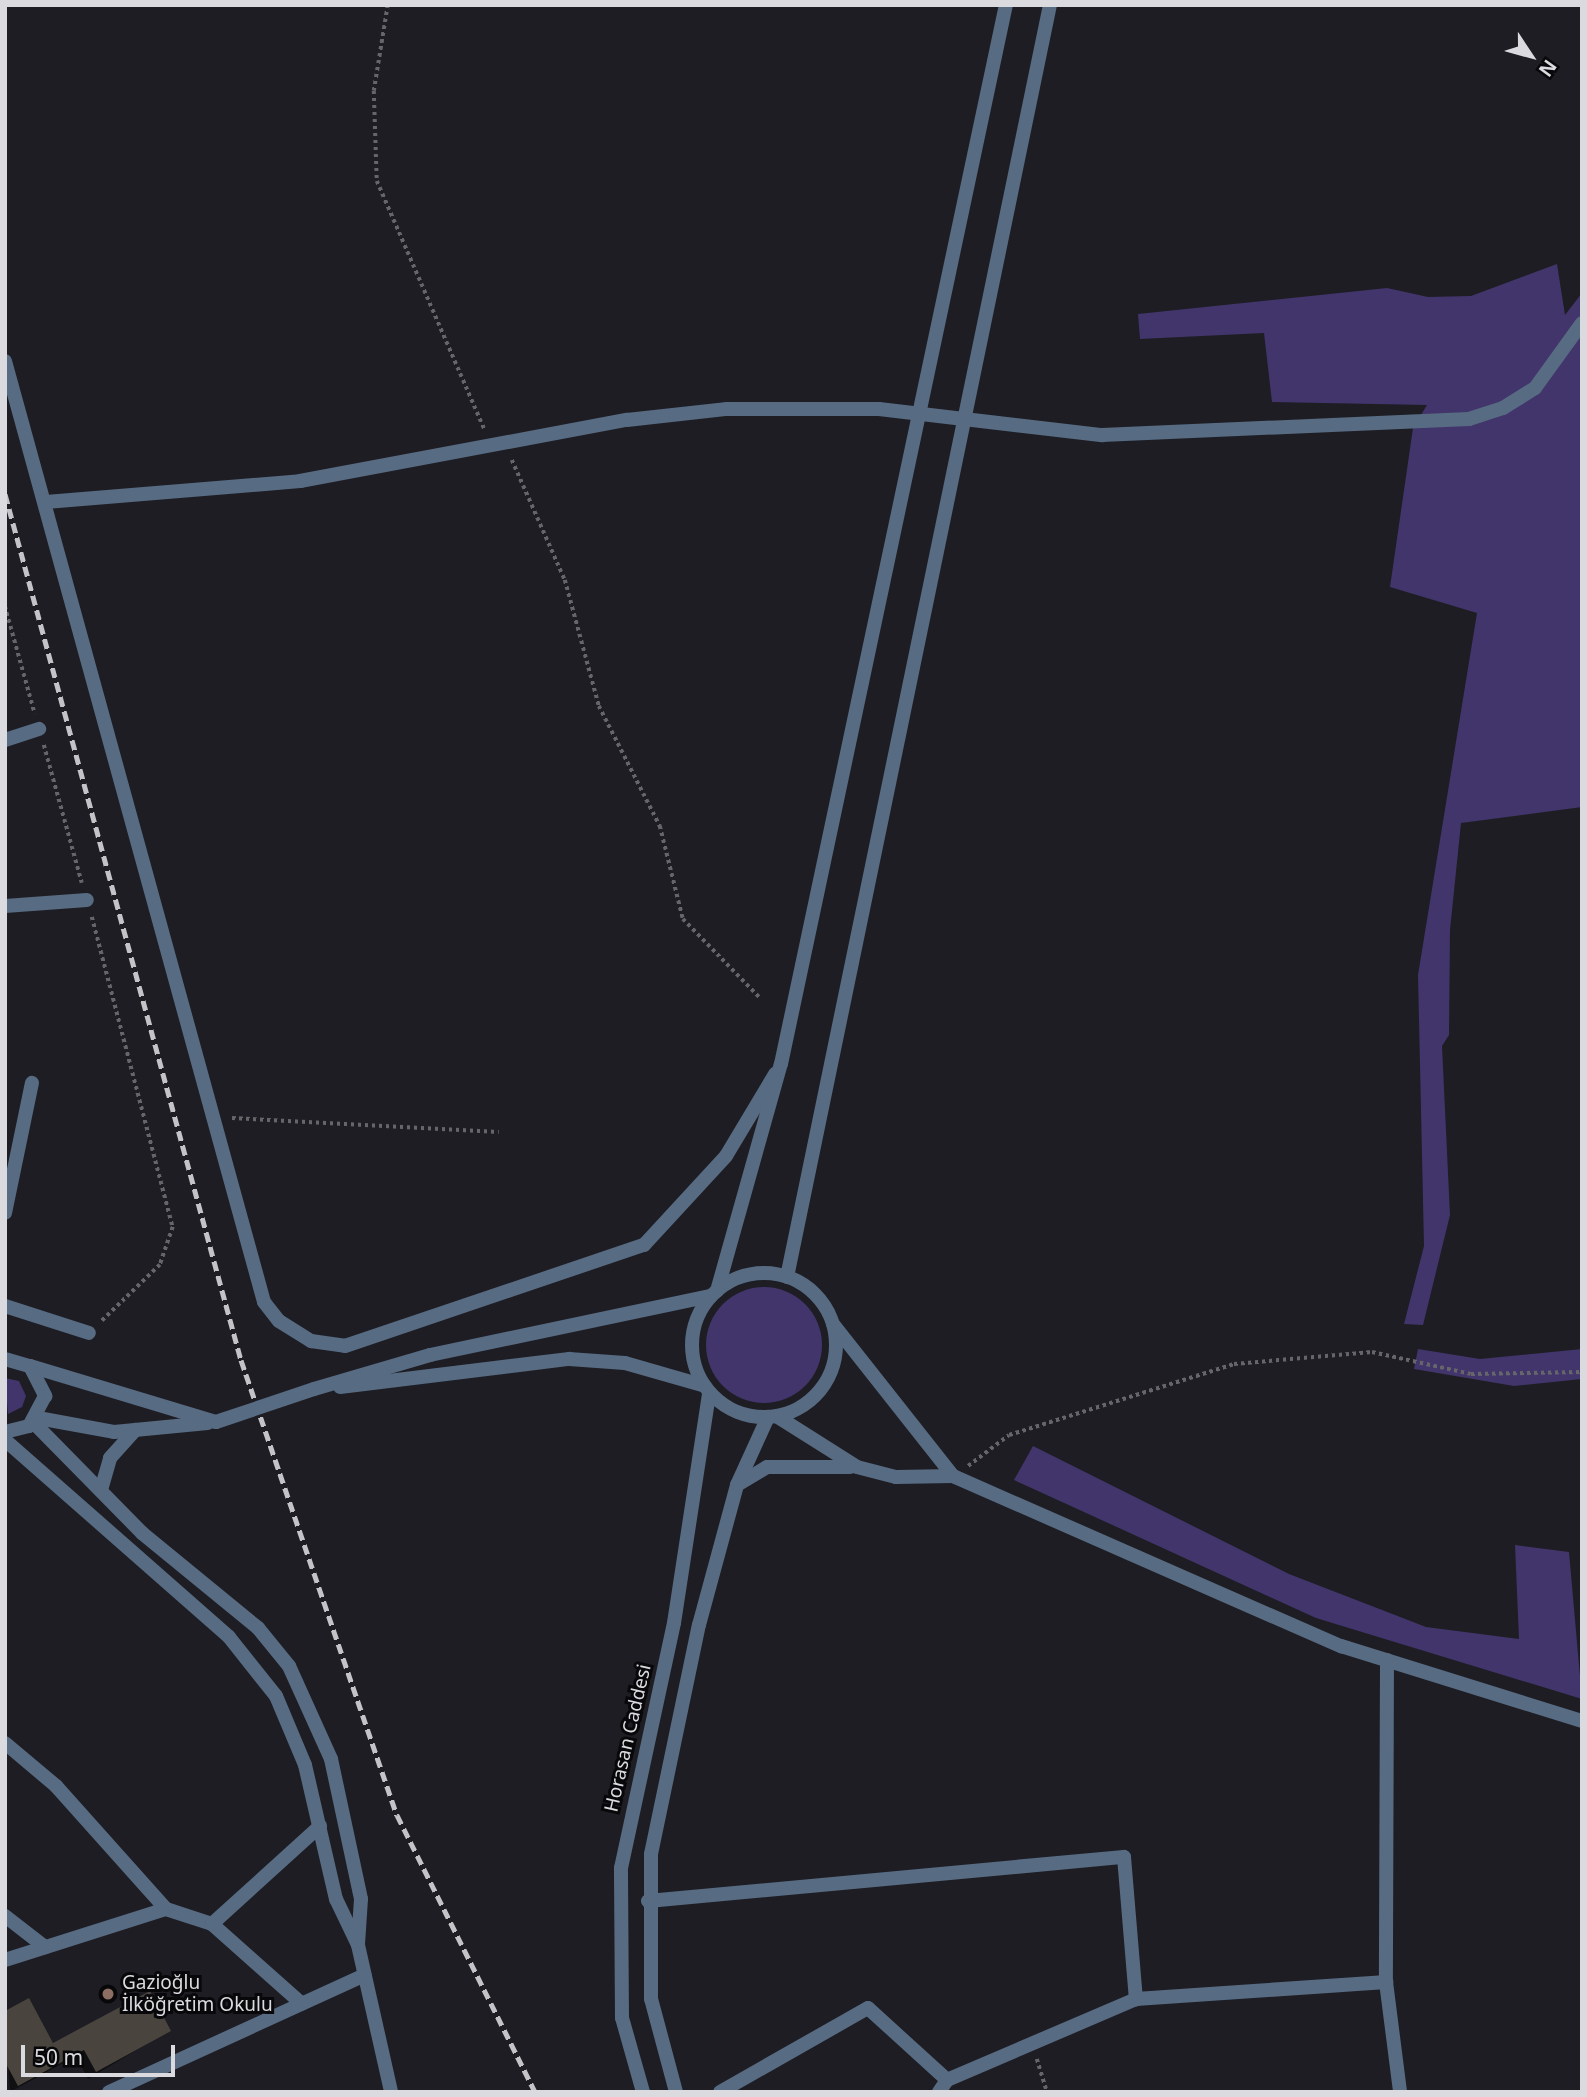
<!DOCTYPE html>
<html>
<head>
<meta charset="utf-8">
<style>
  body { margin:0 }
  #map { position:relative; width:1587px; height:2097px; overflow:hidden; background:#1e1d23; font-family:"Noto Sans",sans-serif }
  div>[style] { position:absolute }
  .green>* { inset:0; background:#42356b }
  .round { border-radius:50% }
  .shadow>* { inset:0; background:#0007 }
  .building>* { inset:0; background:#49443e }
  .path>* { height:3.5px; margin-top:-1.75px; transform-origin:0; background:repeating-linear-gradient(90deg,#66656a 0 3.5px,transparent 0 7px) }
  .minor>* { height:14px; margin:-7px; padding:0 7px; transform-origin:7px; border-radius:7px; background:#576b83 }
  .tertiary>* { height:14px; margin:-7px; padding:0 7px; transform-origin:7px; border-radius:7px; background:#576b83 }
  .tertiary>.ring { margin:-7px; padding:0; box-sizing:content-box; background:none; border:14px solid #576b83; border-radius:50% }
  .rail>* { height:5px; margin-top:-2.5px; transform-origin:0; background:repeating-linear-gradient(90deg,#c4c4c8 0 10px,transparent 0 15px) }
  .tertiary-bridge>* { height:14px; margin:-7px; padding:0 7px; transform-origin:7px; border-radius:7px; background:#576b83 }
  .dots>* { width:19px; height:19px; translate:-50% -50%; box-sizing:border-box; border:4px solid #08080a; border-radius:50% }
  span { translate:-50% -50%; white-space:nowrap; text-align:center; line-height:1.15; -webkit-text-stroke:6px #08080a; paint-order:stroke }
  .street-label { font-size:19px; color:#dbdbdf }
  .poi-label { font-size:19px; color:#dbdbdf }
  .left { translate:0 -50%; text-align:left }
  .frame { position:absolute; inset:0; border:7px solid #dbdbdf; pointer-events:none }
  .north { position:absolute; left:1496px; top:21px; width:70px; height:70px; -webkit-text-stroke:5px #08080a; paint-order:stroke; rotate:126deg; font-size:19px; font-weight:700; line-height:28px; text-align:center; color:#dbdbdf }
  .north::after { content:''; display:block; margin:auto; width:24px; height:32px; background:#dbdbdf; clip-path:polygon(50% 0,100% 100%,50% 72%,0 100%) }
  .scale { position:absolute; left:21px; top:2045px; width:154px; height:32px; box-sizing:border-box; border:4px solid #dbdbdf; border-top:0; padding-left:9px; font-size:21px; line-height:24px; white-space:nowrap; color:#dbdbdf; -webkit-text-stroke:5px #08080a; paint-order:stroke }
</style>
</head>
<body>
<div id="map">
  <div class="green">
    <div style="clip-path:polygon(1557px 264px,1565px 315px,1582px 293px,1582px 807px,1461px 823px,1450px 930px,1449px 1035px,1442px 1046px,1450px 1215px,1423px 1325px,1404px 1324px,1424px 1246px,1418px 975px,1477px 613px,1390px 587px,1413px 428px,1427px 405px,1272px 402px,1264px 333px,1140px 339px,1138px 314px,1387px 288px,1428px 297px,1471px 296px)"></div>
    <div class="round" style="left:706px;top:1287px;width:116px;height:116px"></div>
    <div style="clip-path:polygon(1418px 1349px,1480px 1359px,1582px 1349px,1582px 1379px,1514px 1386px,1414px 1369px)"></div>
    <div style="clip-path:polygon(5px 1378px,19px 1381px,26px 1396px,22px 1407px,8px 1414px)"></div>
    <div style="clip-path:polygon(1033px 1446px,1289px 1574px,1426px 1627px,1519px 1639px,1515px 1545px,1569px 1552px,1582px 1699px,1316px 1618px,1014px 1480px)"></div>
  </div>
  <div class="shadow">
    <div style="clip-path:polygon(5px 2013px,53px 2045px,169px 2031px,88px 2079px,76px 2056px,10px 2092px)"></div>
  </div>
  <div class="building">
    <div style="clip-path:polygon(150px 1991px,171px 2031px,96px 2072px,84px 2050px,18px 2086px,5px 2062px,5px 2011px,29px 1998px,53px 2043px)"></div>
  </div>
  <div class="path">
    <div style="left:388px;top:5px;width:87px;rotate:99.2deg"></div>
    <div style="left:374px;top:91px;width:90px;rotate:88.1deg"></div>
    <div style="left:377px;top:181px;width:271px;rotate:66.6deg"></div>
    <div style="left:512px;top:460px;width:131px;rotate:66.2deg"></div>
    <div style="left:565px;top:580px;width:131px;rotate:74.9deg"></div>
    <div style="left:599px;top:706px;width:135px;rotate:63.1deg"></div>
    <div style="left:660px;top:826px;width:96px;rotate:76.1deg"></div>
    <div style="left:683px;top:919px;width:110px;rotate:45.7deg"></div>
    <div style="left:5px;top:606px;width:112px;rotate:74.5deg"></div>
    <div style="left:44px;top:745px;width:143px;rotate:74.6deg"></div>
    <div style="left:92px;top:917px;width:320px;rotate:75.4deg"></div>
    <div style="left:173px;top:1227px;width:40px;rotate:108.9deg"></div>
    <div style="left:160px;top:1265px;width:82px;rotate:136deg"></div>
    <div style="left:232px;top:1118px;width:267px;rotate:3deg"></div>
    <div style="left:968px;top:1466px;width:51px;rotate:-37.1deg"></div>
    <div style="left:1009px;top:1435px;width:236px;rotate:-17.5deg"></div>
    <div style="left:1234px;top:1364px;width:139px;rotate:-5deg"></div>
    <div style="left:1372px;top:1352px;width:101px;rotate:12.5deg"></div>
    <div style="left:1471px;top:1374px;width:111px;rotate:-1deg"></div>
    <div style="left:1037px;top:2059px;width:34px;rotate:73deg"></div>
  </div>
  <div class="minor">
    <div style="left:5px;top:361px;width:976px;rotate:74.61deg"></div>
    <div style="left:264px;top:1302px;width:24px;rotate:52deg"></div>
    <div style="left:279px;top:1321px;width:38px;rotate:32deg"></div>
    <div style="left:311px;top:1341px;width:34px;rotate:8deg"></div>
    <div style="left:345px;top:1346px;width:316px;rotate:-18.7deg"></div>
    <div style="left:644px;top:1245px;width:121px;rotate:-47.3deg"></div>
    <div style="left:726px;top:1156px;width:96px;rotate:-59.1deg"></div>
    <div style="left:46px;top:502px;width:255px;rotate:-4.7deg"></div>
    <div style="left:300px;top:481px;width:333px;rotate:-10.6deg"></div>
    <div style="left:627px;top:420px;width:101px;rotate:-6.3deg"></div>
    <div style="left:727px;top:409px;width:152px"></div>
    <div style="left:879px;top:409px;width:225px;rotate:6.7deg"></div>
    <div style="left:1102px;top:435px;width:367px;rotate:-2.5deg"></div>
    <div style="left:1469px;top:419px;width:36px;rotate:-18deg"></div>
    <div style="left:1503px;top:408px;width:38px;rotate:-32deg"></div>
    <div style="left:1535px;top:388px;width:80px;rotate:-54.1deg"></div>
    <div style="left:5px;top:740px;width:36px;rotate:-18deg"></div>
    <div style="left:5px;top:906px;width:82px;rotate:-4.2deg"></div>
    <div style="left:5px;top:1213px;width:133px;rotate:-78.3deg"></div>
    <div style="left:5px;top:1306px;width:88px;rotate:17.8deg"></div>
    <div style="left:1387px;top:1660px;width:322px;rotate:90.2deg"></div>
    <div style="left:1386px;top:1982px;width:111px;rotate:82.7deg"></div>
    <div style="left:5px;top:1743px;width:67px;rotate:40.1deg"></div>
    <div style="left:56px;top:1786px;width:165px;rotate:48.2deg"></div>
    <div style="left:166px;top:1909px;width:48px;rotate:18.1deg"></div>
    <div style="left:212px;top:1924px;width:120px;rotate:41.6deg"></div>
    <div style="left:648px;top:1901px;width:478px;rotate:-5.3deg"></div>
    <div style="left:1124px;top:1857px;width:143px;rotate:85.2deg"></div>
    <div style="left:5px;top:1916px;width:51px;rotate:37.8deg"></div>
    <div style="left:212px;top:1924px;width:146px;rotate:-42.2deg"></div>
    <div style="left:5px;top:1960px;width:169px;rotate:-17.6deg"></div>
    <div style="left:109px;top:2092px;width:281px;rotate:-24.6deg"></div>
    <div style="left:720px;top:2092px;width:170px;rotate:-29.6deg"></div>
    <div style="left:868px;top:2008px;width:107px;rotate:42.3deg"></div>
    <div style="left:939px;top:2092px;width:14px;rotate:-56deg"></div>
    <div style="left:947px;top:2080px;width:206px;rotate:-23.2deg"></div>
    <div style="left:1136px;top:1999px;width:251px;rotate:-3.9deg"></div>
  </div>
  <div class="tertiary">
    <div class="ring" style="left:692px;top:1273px;width:130px;height:130px"></div>
    <div style="left:787px;top:1277px;width:1299px;rotate:-78.32deg"></div>
    <div style="left:717px;top:1291px;width:236px;rotate:-74.3deg"></div>
    <div style="left:781px;top:1064px;width:1083px;rotate:-78.01deg"></div>
    <div style="left:833px;top:1324px;width:194px;rotate:51.7deg"></div>
    <div style="left:953px;top:1476px;width:424px;rotate:23.7deg"></div>
    <div style="left:1341px;top:1646px;width:252px;rotate:17.3deg"></div>
    <div style="left:5px;top:1359px;width:26px;rotate:16deg"></div>
    <div style="left:30px;top:1366px;width:34px;rotate:63deg"></div>
    <div style="left:45px;top:1396px;width:34px;rotate:118deg"></div>
    <div style="left:29px;top:1426px;width:25px;rotate:166deg"></div>
    <div style="left:30px;top:1366px;width:194px;rotate:16.8deg"></div>
    <div style="left:340px;top:1387px;width:231px;rotate:-7deg"></div>
    <div style="left:569px;top:1359px;width:56px;rotate:4.1deg"></div>
    <div style="left:625px;top:1363px;width:83px;rotate:16deg"></div>
    <div style="left:314px;top:1389px;width:121px;rotate:-16.3deg"></div>
    <div style="left:430px;top:1355px;width:287px;rotate:-11.9deg"></div>
    <div style="left:778px;top:1417px;width:93px;rotate:32.3deg"></div>
    <div style="left:857px;top:1467px;width:40px;rotate:14.4deg"></div>
    <div style="left:896px;top:1477px;width:57px;rotate:-1deg"></div>
    <div style="left:38px;top:1418px;width:77px;rotate:10.4deg"></div>
    <div style="left:114px;top:1432px;width:94px;rotate:-5.5deg"></div>
    <div style="left:33px;top:1422px;width:156px;rotate:45.5deg"></div>
    <div style="left:142px;top:1533px;width:150px;rotate:39.3deg"></div>
    <div style="left:258px;top:1628px;width:49px;rotate:50.8deg"></div>
    <div style="left:289px;top:1666px;width:102px;rotate:65.7deg"></div>
    <div style="left:331px;top:1759px;width:143px;rotate:77.9deg"></div>
    <div style="left:361px;top:1899px;width:45px;rotate:93.8deg"></div>
    <div style="left:5px;top:1440px;width:298px;rotate:41.3deg"></div>
    <div style="left:229px;top:1637px;width:75px;rotate:51.5deg"></div>
    <div style="left:276px;top:1696px;width:75px;rotate:67.2deg"></div>
    <div style="left:305px;top:1765px;width:138px;rotate:77deg"></div>
    <div style="left:336px;top:1899px;width:51px;rotate:64.4deg"></div>
    <div style="left:358px;top:1945px;width:151px;rotate:77.3deg"></div>
    <div style="left:737px;top:1485px;width:35px;rotate:-31deg"></div>
    <div style="left:767px;top:1467px;width:83px"></div>
    <div style="left:101px;top:1490px;width:33px;rotate:-74deg"></div>
    <div style="left:110px;top:1458px;width:38px;rotate:-48deg"></div>
    <div style="left:643px;top:2092px;width:77px;rotate:-105.8deg"></div>
    <div style="left:622px;top:2018px;width:150px;rotate:-90.4deg"></div>
    <div style="left:621px;top:1868px;width:251px;rotate:-77.8deg"></div>
    <div style="left:674px;top:1623px;width:233px;rotate:-81.3deg"></div>
    <div style="left:676px;top:2092px;width:96px;rotate:-105deg"></div>
    <div style="left:651px;top:1999px;width:145px;rotate:-90deg"></div>
    <div style="left:651px;top:1854px;width:234px;rotate:-78.2deg"></div>
    <div style="left:699px;top:1625px;width:145px;rotate:-74.8deg"></div>
    <div style="left:737px;top:1485px;width:75px;rotate:-65.5deg"></div>
  </div>
  <div class="rail">
    <div style="left:5px;top:494px;width:898px;rotate:74.76deg"></div>
    <div style="left:241px;top:1360px;width:481px;rotate:71.1deg"></div>
    <div style="left:397px;top:1815px;width:309px;rotate:63.5deg"></div>
  </div>
  <div class="tertiary-bridge">
    <div style="left:216px;top:1422px;width:103px;rotate:-18.6deg"></div>
  </div>
  <div class="dots">
    <div style="left:108px;top:1994px;background:#8d6e63"></div>
  </div>
  <div class="street-label">
    <span style="left:628px;top:1738px;rotate:-77deg">Horasan Caddesi</span>
  </div>
  <div class="poi-label">
    <span class="left" style="left:122px;top:1994px">Gazioğlu<br>İlköğretim Okulu</span>
  </div>
  <div class="frame"></div>
  <div class="north">N</div>
  <div class="scale">50 m</div>
</div>
</body>
</html>
